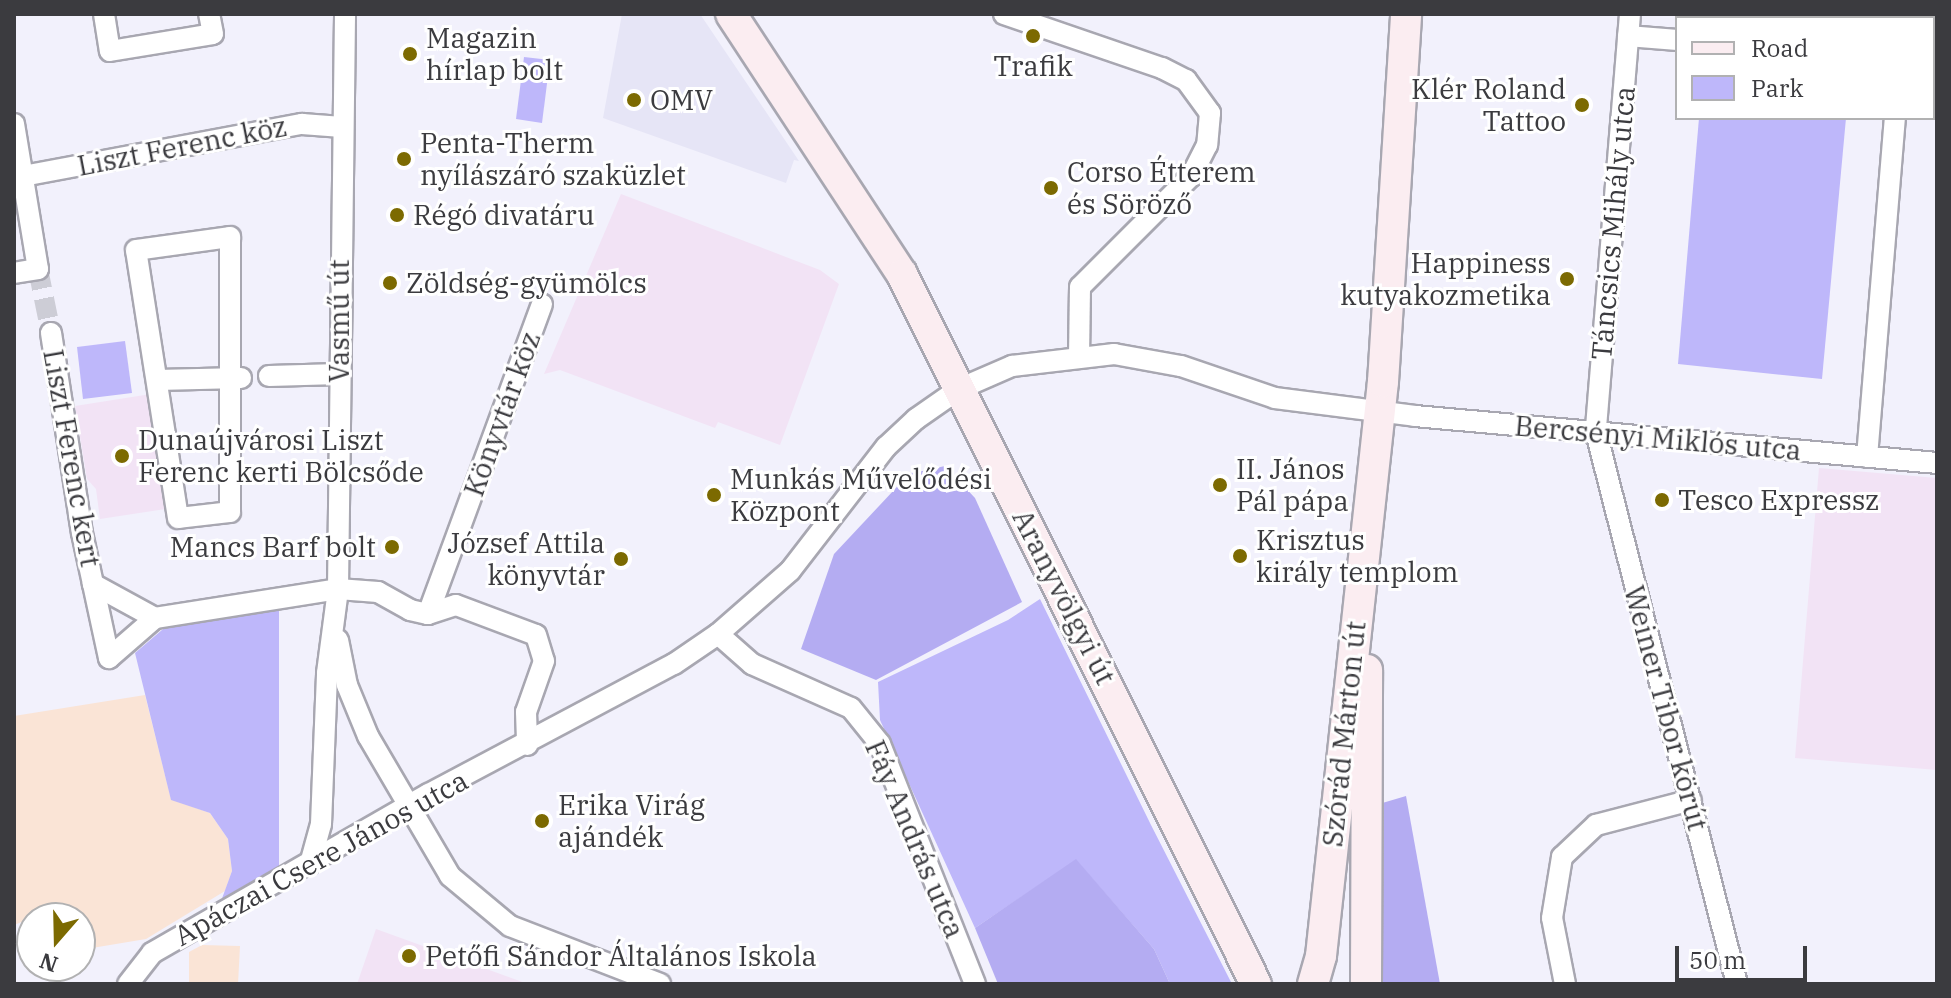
<!DOCTYPE html>
<html>
<head>
<meta charset="utf-8">
<style>
  body { margin:0 }
  #map { position:relative; width:1951px; height:998px; overflow:hidden; background:#f2f1fc; font-family:"IBM Plex Serif",serif }
  div>[style] { position:absolute }
  .built>* { inset:0; background:#e6e5f6 }
  .industrial>* { inset:0; background:#fae4d6 }
  .education>* { inset:0; background:#f2e3f5 }
  .green>* { inset:0; background:#beb7fa }
  .forest>* { inset:0; background:#b4acf2 }
  .street-tunnel>* { height:20px; margin-top:-10px; transform-origin:0; background:repeating-linear-gradient(90deg,#cdcdd6 0 20px,transparent 0 30px) }
  .roads { filter:drop-shadow(2px 0 #a8a7b1) drop-shadow(-2px 0 #a8a7b1) drop-shadow(0 2px #a8a7b1) drop-shadow(0 -2px #a8a7b1) }
  .street>* { height:20px; margin:-10px; padding:0 10px; transform-origin:10px; border-radius:10px; background:#fff }
  .secondary>* { height:30px; margin:-15px; padding:0 15px; transform-origin:15px; border-radius:15px; background:#fbedf1 }
  .dots>* { width:22px; height:22px; translate:-50% -50%; box-sizing:border-box; border:4px solid #fff; border-radius:50% }
  span { translate:-50% -50%; white-space:nowrap; text-align:center; line-height:1.15; -webkit-text-stroke:6px #fff; paint-order:stroke }
  .poi-label { font-size:28px; color:#3b3b3f }
  .left { translate:0 -50%; text-align:left }
  .right { translate:-100% -50%; text-align:right }
  .street-label { font-size:28px; color:#3b3b3f }
  .frame { position:absolute; inset:0; border:16px solid #3b3b3f; pointer-events:none }
  .legend { position:absolute; left:1675px; top:16px; width:260px; height:104px; box-sizing:border-box; background:#fff; border:2px solid #b1b1b2; margin:0; padding:10px 14px; list-style:none; font-size:24px; color:#3b3b3f }
  .legend li { display:flex; align-items:center; gap:16px; height:40px }
  .legend b { width:40px; border:2px solid #b1b1b2 }
  .north { position:absolute; left:16px; top:902px; width:80px; height:80px; box-sizing:border-box; background:#fff; border:2px solid #b1b1b2; border-radius:50%; rotate:200deg; font-size:22px; font-weight:700; line-height:32px; text-align:center; color:#3b3b3f }
  .north::after { content:''; display:block; margin:auto; width:28px; height:36px; background:#7c6a01; clip-path:polygon(50% 0,100% 100%,50% 72%,0 100%) }
  .scale { position:absolute; left:1675px; top:946px; width:132px; height:36px; box-sizing:border-box; border:4px solid #3b3b3f; border-top:0; padding-left:10px; font-size:24px; line-height:28px; white-space:nowrap; color:#3b3b3f; -webkit-text-stroke:6px #fff; paint-order:stroke }
</style>
</head>
<body>
<div id="map">
  <div class="built">
    <div style="clip-path:polygon(622px 14px,700px 14px,799px 161px,794px 160px,786px 183px,603px 118px)"></div>
  </div>
  <div class="industrial">
    <div style="clip-path:polygon(145px 695px,171px 799px,210px 813px,228px 839px,232px 871px,225px 891px,146px 939px,80px 950px,80px 918px,32px 918px,14px 925px,14px 716px)"></div>
    <div style="clip-path:polygon(202px 945px,240px 946px,238px 984px,189px 984px,189px 952px)"></div>
  </div>
  <div class="education">
    <div style="clip-path:polygon(621px 194px,820px 270px,839px 284px,780px 445px,718px 422px,715px 428px,560px 370px,544px 374px)"></div>
    <div style="clip-path:polygon(151px 394px,172px 508px,100px 519px,96px 489px,87px 479px,75px 406px)"></div>
    <div style="clip-path:polygon(1819px 468px,1937px 478px,1937px 770px,1795px 758px)"></div>
    <div style="clip-path:polygon(376px 929px,528px 984px,357px 984px)"></div>
  </div>
  <div class="green">
    <div style="clip-path:polygon(524px 57px,550px 60px,542px 123px,516px 119px)"></div>
    <div style="clip-path:polygon(1699px 118px,1846px 118px,1822px 379px,1678px 364px)"></div>
    <div style="clip-path:polygon(125px 341px,132px 393px,83px 399px,77px 347px)"></div>
    <div style="clip-path:polygon(1040px 599px,1151px 825px,1232px 984px,1170px 984px,1154px 949px,1076px 860px,975px 928px,880px 720px,878px 682px,1008px 620px)"></div>
    <div style="clip-path:polygon(279px 605px,279px 871px,220px 904px,232px 871px,228px 839px,210px 813px,171px 800px,135px 653px,169px 624px)"></div>
  </div>
  <div class="forest">
    <div style="clip-path:polygon(945px 466px,975px 498px,1022px 602px,876px 680px,801px 649px,834px 554px,909px 474px)"></div>
    <div style="clip-path:polygon(1406px 796px,1440px 984px,1381px 984px,1379px 804px)"></div>
    <div style="clip-path:polygon(1076px 859px,1154px 949px,1170px 984px,998px 984px,975px 928px)"></div>
  </div>
  <div class="street-tunnel">
    <div style="left:38px;top:269px;width:65px;rotate:78.5deg"></div>
  </div>
  <div class="roads">
    <div class="street">
      <div style="left:104px;top:14px;width:37px;rotate:81deg"></div>
      <div style="left:110px;top:51px;width:104px;rotate:-9.4deg"></div>
      <div style="left:213px;top:34px;width:20px;rotate:-101deg"></div>
      <div style="left:1004px;top:14px;width:167px;rotate:18.9deg"></div>
      <div style="left:1162px;top:68px;width:27px;rotate:27deg"></div>
      <div style="left:1186px;top:80px;width:41px;rotate:54deg"></div>
      <div style="left:1210px;top:113px;width:32px;rotate:95deg"></div>
      <div style="left:1207px;top:145px;width:35px;rotate:117deg"></div>
      <div style="left:1191px;top:176px;width:157px;rotate:135deg"></div>
      <div style="left:1080px;top:287px;width:68px;rotate:90.8deg"></div>
      <div style="left:1630px;top:14px;width:419px;rotate:94.7deg"></div>
      <div style="left:1596px;top:432px;width:570px;rotate:75.67deg"></div>
      <div style="left:1903px;top:18px;width:4px;rotate:-76deg"></div>
      <div style="left:1628px;top:36px;width:49px;rotate:4.7deg"></div>
      <div style="left:14px;top:124px;width:147px;rotate:80.6deg"></div>
      <div style="left:38px;top:269px;width:24px;rotate:171deg"></div>
      <div style="left:23px;top:176px;width:284px;rotate:-10.6deg"></div>
      <div style="left:302px;top:124px;width:40px;rotate:4.3deg"></div>
      <div style="left:230px;top:237px;width:275px;rotate:90deg"></div>
      <div style="left:230px;top:512px;width:52px;rotate:173.4deg"></div>
      <div style="left:178px;top:518px;width:271px;rotate:-98.9deg"></div>
      <div style="left:136px;top:250px;width:95px;rotate:-7.9deg"></div>
      <div style="left:51px;top:333px;width:202px;rotate:81.2deg"></div>
      <div style="left:82px;top:533px;width:128px;rotate:77.8deg"></div>
      <div style="left:109px;top:658px;width:61px;rotate:-41deg"></div>
      <div style="left:155px;top:618px;width:71px;rotate:-151.3deg"></div>
      <div style="left:269px;top:376px;width:70px;rotate:-1.6deg"></div>
      <div style="left:157px;top:380px;width:84px;rotate:-1.4deg"></div>
      <div style="left:1867px;top:457px;width:340px;rotate:-85.3deg"></div>
      <div style="left:428px;top:614px;width:29px;rotate:-18deg"></div>
      <div style="left:456px;top:605px;width:85px;rotate:20.6deg"></div>
      <div style="left:536px;top:635px;width:27px;rotate:73deg"></div>
      <div style="left:544px;top:661px;width:54px;rotate:109.4deg"></div>
      <div style="left:526px;top:712px;width:33px;rotate:88deg"></div>
      <div style="left:155px;top:618px;width:185px;rotate:-9deg"></div>
      <div style="left:338px;top:589px;width:40px;rotate:4.3deg"></div>
      <div style="left:378px;top:592px;width:37px;rotate:29deg"></div>
      <div style="left:410px;top:610px;width:18px;rotate:13deg"></div>
      <div style="left:428px;top:614px;width:330px;rotate:-69.8deg"></div>
      <div style="left:718px;top:634px;width:45px;rotate:41.4deg"></div>
      <div style="left:752px;top:664px;width:108px;rotate:24deg"></div>
      <div style="left:851px;top:708px;width:46px;rotate:51.1deg"></div>
      <div style="left:880px;top:744px;width:258px;rotate:68.4deg"></div>
      <div style="left:338px;top:640px;width:46px;rotate:78.7deg"></div>
      <div style="left:347px;top:685px;width:55px;rotate:67.6deg"></div>
      <div style="left:368px;top:736px;width:162px;rotate:59.6deg"></div>
      <div style="left:450px;top:876px;width:78px;rotate:39.8deg"></div>
      <div style="left:510px;top:926px;width:161px;rotate:21.1deg"></div>
      <div style="left:310px;top:864px;width:41px;rotate:-74.6deg"></div>
      <div style="left:321px;top:824px;width:151px;rotate:-87.7deg"></div>
      <div style="left:327px;top:673px;width:85px;rotate:-82.5deg"></div>
      <div style="left:338px;top:589px;width:575px;rotate:-89.3deg"></div>
      <div style="left:128px;top:984px;width:39px;rotate:-52deg"></div>
      <div style="left:152px;top:953px;width:319px;rotate:-29.9deg"></div>
      <div style="left:429px;top:794px;width:277px;rotate:-28deg"></div>
      <div style="left:674px;top:664px;width:53px;rotate:-34.3deg"></div>
      <div style="left:718px;top:634px;width:96px;rotate:-41.2deg"></div>
      <div style="left:790px;top:571px;width:157px;rotate:-52.3deg"></div>
      <div style="left:886px;top:447px;width:41px;rotate:-43deg"></div>
      <div style="left:916px;top:419px;width:52px;rotate:-34.9deg"></div>
      <div style="left:959px;top:389px;width:58px;rotate:-23.5deg"></div>
      <div style="left:1012px;top:366px;width:103px;rotate:-6.7deg"></div>
      <div style="left:1114px;top:354px;width:68px;rotate:10.2deg"></div>
      <div style="left:1181px;top:366px;width:99px;rotate:18.8deg"></div>
      <div style="left:1275px;top:398px;width:141px;rotate:7.3deg"></div>
      <div style="left:1415px;top:416px;width:524px;rotate:5.14deg"></div>
      <div style="left:1565px;top:984px;width:67px;rotate:-101.1deg"></div>
      <div style="left:1552px;top:918px;width:62px;rotate:-80.7deg"></div>
      <div style="left:1562px;top:857px;width:47px;rotate:-43.3deg"></div>
      <div style="left:1596px;top:825px;width:98px;rotate:-14.7deg"></div>
    </div>
    <div class="secondary">
      <div style="left:731px;top:14px;width:311px;rotate:56.7deg"></div>
      <div style="left:902px;top:274px;width:793px;rotate:63.5deg"></div>
      <div style="left:1313px;top:984px;width:29px;rotate:-74deg"></div>
      <div style="left:1321px;top:956px;width:577px;rotate:-83.84deg"></div>
      <div style="left:1383px;top:382px;width:369px;rotate:-86.4deg"></div>
      <div style="left:1366px;top:984px;width:314px;rotate:-89.8deg"></div>
    </div>
  </div>
  <div class="dots">
    <div style="left:1033px;top:36px;background:#7c6a01"></div>
    <div style="left:410px;top:54px;background:#7c6a01"></div>
    <div style="left:634px;top:100px;background:#7c6a01"></div>
    <div style="left:1582px;top:105px;background:#7c6a01"></div>
    <div style="left:404px;top:159px;background:#7c6a01"></div>
    <div style="left:1051px;top:188px;background:#7c6a01"></div>
    <div style="left:397px;top:215px;background:#7c6a01"></div>
    <div style="left:1567px;top:279px;background:#7c6a01"></div>
    <div style="left:390px;top:283px;background:#7c6a01"></div>
    <div style="left:122px;top:456px;background:#7c6a01"></div>
    <div style="left:1220px;top:485px;background:#7c6a01"></div>
    <div style="left:714px;top:495px;background:#7c6a01"></div>
    <div style="left:1662px;top:500px;background:#7c6a01"></div>
    <div style="left:392px;top:547px;background:#7c6a01"></div>
    <div style="left:1240px;top:556px;background:#7c6a01"></div>
    <div style="left:621px;top:559px;background:#7c6a01"></div>
    <div style="left:542px;top:821px;background:#7c6a01"></div>
    <div style="left:409px;top:956px;background:#7c6a01"></div>
  </div>
  <div class="poi-label">
    <span class="left" style="left:426px;top:54px">Magazin<br>hírlap bolt</span>
    <span style="left:1033px;top:66px">Trafik</span>
    <span class="right" style="left:1566px;top:105px">Klér Roland<br>Tattoo</span>
    <span class="left" style="left:650px;top:100px">OMV</span>
    <span class="left" style="left:420px;top:159px">Penta-Therm<br>nyílászáró szaküzlet</span>
    <span class="left" style="left:1067px;top:188px">Corso Étterem<br>és Söröző</span>
    <span class="left" style="left:413px;top:215px">Régó divatáru</span>
    <span class="right" style="left:1551px;top:279px">Happiness<br>kutyakozmetika</span>
    <span class="left" style="left:406px;top:283px">Zöldség-gyümölcs</span>
    <span class="left" style="left:138px;top:456px">Dunaújvárosi Liszt<br>Ferenc kerti Bölcsőde</span>
    <span class="left" style="left:1236px;top:485px">II. János<br>Pál pápa</span>
    <span class="left" style="left:730px;top:495px">Munkás Művelődési<br>Központ</span>
    <span class="left" style="left:1678px;top:500px">Tesco Expressz</span>
    <span class="left" style="left:1256px;top:556px">Krisztus<br>király templom</span>
    <span class="right" style="left:605px;top:559px">József Attila<br>könyvtár</span>
    <span class="right" style="left:376px;top:547px">Mancs Barf bolt</span>
    <span class="left" style="left:558px;top:821px">Erika Virág<br>ajándék</span>
    <span class="left" style="left:425px;top:956px">Petőfi Sándor Általános Iskola</span>
  </div>
  <div class="street-label">
    <span style="left:182px;top:146px;rotate:-11deg">Liszt Ferenc köz</span>
    <span style="left:1613px;top:223px;rotate:-85deg">Táncsics Mihály utca</span>
    <span style="left:339px;top:321px;rotate:-90deg">Vasmű út</span>
    <span style="left:502px;top:414px;rotate:-70deg">Könyvtár köz</span>
    <span style="left:1658px;top:438px;rotate:5deg">Bercsényi Miklós utca</span>
    <span style="left:72px;top:458px;rotate:80deg">Liszt Ferenc kert</span>
    <span style="left:1064px;top:597px;rotate:63deg">Aranyvölgyi út</span>
    <span style="left:1666px;top:708px;rotate:75deg">Weiner Tibor körút</span>
    <span style="left:1344px;top:734px;rotate:-84deg">Szórád Márton út</span>
    <span style="left:915px;top:839px;rotate:67deg">Fáy András utca</span>
    <span style="left:321px;top:858px;rotate:-29deg">Apáczai Csere János utca</span>
  </div>
  <div class="frame"></div>
  <ul class="legend">
  <li><b style="height:10px;background:#fbedf1"></b>Road</li>
  <li><b style="height:22px;background:#beb7fa"></b>Park</li>
  </ul>
  <div class="north">N</div>
  <div class="scale">50 m</div>
</div>
</body>
</html>
